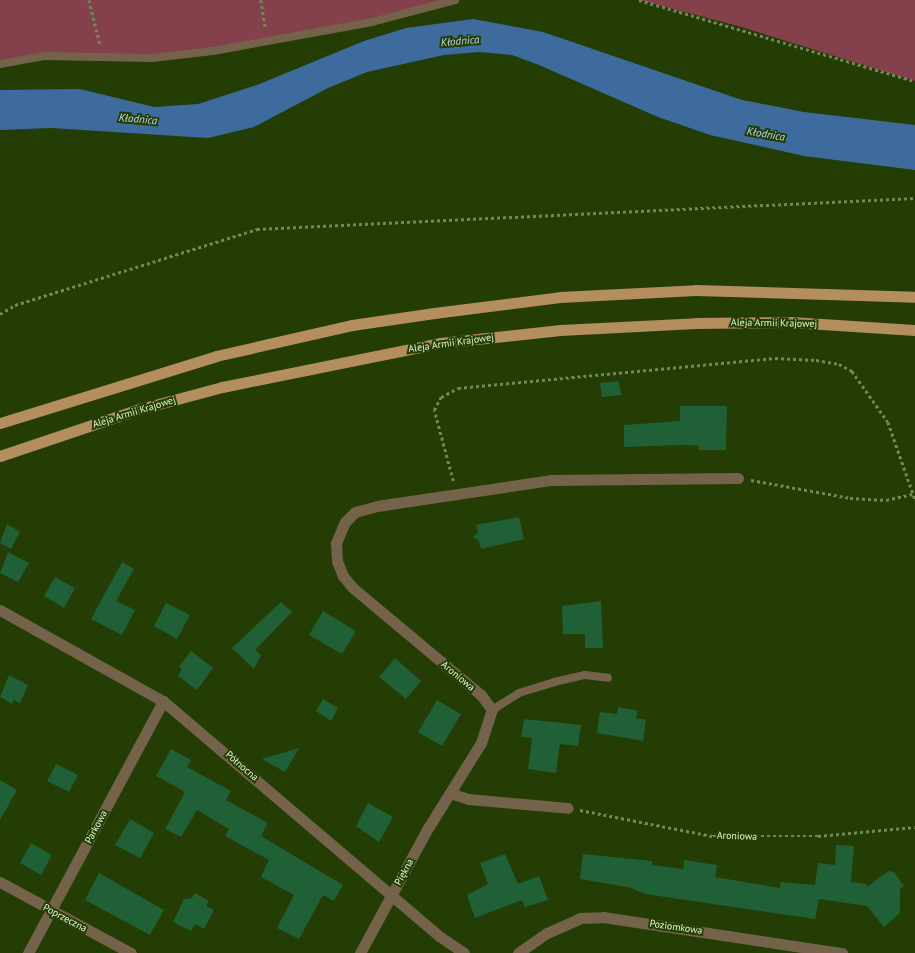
<!DOCTYPE html>
<html>
<head>
<meta charset="utf-8">
<style>
  body { margin:0 }
  #map { position:relative; width:915px; height:953px; overflow:hidden; background:#233d04; font-family:"PT Sans",sans-serif }
  div>[style] { position:absolute }
  .green>* { inset:0; background:#85414b }
  .water>* { inset:0; background:#3e6b9d }
  .building>* { inset:0; background:#1f6037 }
  .path>* { height:2.5px; margin-top:-1.25px; transform-origin:0; background:repeating-linear-gradient(90deg,#708958 0 3px,transparent 0 6px) }
  .service>* { height:8px; margin:-4px; padding:0 4px; transform-origin:4px; border-radius:4px; background:#75624b }
  .minor>* { height:11px; margin:-5.5px; padding:0 5.5px; transform-origin:5.5px; border-radius:5.5px; background:#75624b }
  .primary>* { height:11px; margin:-5.5px; padding:0 5.5px; transform-origin:5.5px; border-radius:5.5px; background:#b48e5d }
  span { translate:-50% -50%; white-space:nowrap; text-align:center; line-height:1.15; -webkit-text-stroke:4px #233d04; paint-order:stroke }
  .street-label { font-size:10px; color:#e3f9d4 }
  .water-label { font-size:11px; color:#c2dbf9; font-style:italic }
</style>
</head>
<body>
<div id="map">
  <div class="green">
    <div style="clip-path:polygon(0 0,457px 0,372px 22px,152px 58px,73px 55px,0 64px)"></div>
    <div style="clip-path:polygon(639px 0,915px 0,915px 81px,738px 26px)"></div>
  </div>
  <div class="water">
    <div style="clip-path:polygon(473px 19px,543px 32px,742px 100px,804px 112px,915px 125px,915px 170px,804px 156px,710px 135px,658px 117px,539px 65px,512px 55px,479px 52px,444px 55px,367px 72px,328px 88px,254px 127px,208px 138px,51px 128px,0 130px,0 90px,80px 89px,154px 107px,198px 104px,257px 85px,364px 41px,406px 28px)"></div>
  </div>
  <div class="building">
    <div style="clip-path:polygon(619px 381px,621px 395px,602px 397px,600px 383px)"></div>
    <div style="clip-path:polygon(680px 406px,727px 406px,726px 450px,699px 450px,699px 446px,683px 445px,624px 447px,624px 425px,680px 421px)"></div>
    <div style="clip-path:polygon(519px 517px,524px 539px,481px 549px,479px 541px,473px 537px,478px 533px,476px 525px)"></div>
    <div style="clip-path:polygon(7px 524px,20px 532px,11px 549px,0 543px)"></div>
    <div style="clip-path:polygon(8px 552px,29px 563px,18px 582px,0 573px)"></div>
    <div style="clip-path:polygon(122px 562px,134px 569px,116px 601px,135px 610px,122px 635px,91px 619px)"></div>
    <div style="clip-path:polygon(55px 577px,75px 588px,64px 608px,44px 596px)"></div>
    <div style="clip-path:polygon(601px 601px,603px 648px,585px 648px,585px 634px,563px 634px,562px 606px)"></div>
    <div style="clip-path:polygon(281px 602px,292px 612px,255px 650px,261px 655px,254px 669px,232px 648px)"></div>
    <div style="clip-path:polygon(166px 603px,190px 615px,177px 639px,154px 626px)"></div>
    <div style="clip-path:polygon(323px 611px,356px 631px,342px 654px,309px 635px)"></div>
    <div style="clip-path:polygon(191px 651px,213px 668px,197px 690px,178px 676px,182px 669px,179px 667px)"></div>
    <div style="clip-path:polygon(395px 658px,421px 681px,406px 699px,379px 677px)"></div>
    <div style="clip-path:polygon(9px 675px,28px 685px,20px 703px,14px 700px,12px 704px,0 697px)"></div>
    <div style="clip-path:polygon(323px 699px,338px 708px,331px 721px,316px 711px)"></div>
    <div style="clip-path:polygon(437px 700px,461px 714px,442px 746px,418px 732px)"></div>
    <div style="clip-path:polygon(618px 707px,638px 711px,636px 718px,646px 720px,643px 741px,597px 733px,600px 712px,617px 714px)"></div>
    <div style="clip-path:polygon(524px 719px,581px 725px,578px 746px,560px 744px,556px 773px,528px 769px,532px 738px,521px 737px)"></div>
    <div style="clip-path:polygon(299px 748px,285px 772px,262px 759px)"></div>
    <div style="clip-path:polygon(171px 749px,191px 760px,187px 767px,231px 791px,226px 800px,268px 823px,261px 836px,343px 885px,334px 901px,323px 895px,299px 939px,277px 928px,294px 895px,261px 877px,269px 860px,225px 836px,229px 829px,197px 810px,181px 837px,165px 829px,185px 792px,156px 776px)"></div>
    <div style="clip-path:polygon(56px 764px,78px 775px,69px 792px,47px 781px)"></div>
    <div style="clip-path:polygon(0 780px,17px 790px,0 820px)"></div>
    <div style="clip-path:polygon(368px 803px,393px 817px,379px 842px,356px 826px)"></div>
    <div style="clip-path:polygon(130px 819px,154px 833px,140px 858px,115px 845px)"></div>
    <div style="clip-path:polygon(31px 843px,52px 855px,41px 875px,20px 863px)"></div>
    <div style="clip-path:polygon(836px 845px,854px 846px,851px 882px,867px 884px,866px 888px,888px 871px,894px 872px,904px 886px,900px 889px,900px 913px,884px 927px,867px 906px,819px 899px,815px 919px,645px 894px,628px 887px,580px 879px,583px 854px,652px 861px,652px 865px,683px 869px,684px 860px,717px 865px,715px 877px,780px 888px,781px 882px,815px 885px,818px 863px,835px 865px)"></div>
    <div style="clip-path:polygon(505px 854px,518px 884px,539px 876px,548px 900px,525px 907px,522px 900px,475px 918px,467px 895px,488px 884px,480px 863px)"></div>
    <div style="clip-path:polygon(99px 873px,164px 910px,150px 935px,85px 900px)"></div>
    <div style="clip-path:polygon(195px 893px,209px 901px,206px 906px,214px 910px,204px 929px,195px 924px,191px 931px,173px 922px,184px 899px,192px 898px)"></div>
  </div>
  <div class="path">
    <div style="left:89px;top:0;width:45px;rotate:76deg"></div>
    <div style="left:261px;top:0;width:30px;rotate:81deg"></div>
    <div style="left:639px;top:0;width:288px;rotate:16.4deg"></div>
    <div style="left:0;top:314px;width:17px;rotate:-31deg"></div>
    <div style="left:15px;top:305px;width:254px;rotate:-17.4deg"></div>
    <div style="left:257px;top:229px;width:659px;rotate:-2.7deg"></div>
    <div style="left:751px;top:480px;width:101px;rotate:10.3deg"></div>
    <div style="left:850px;top:498px;width:36px;rotate:3deg"></div>
    <div style="left:886px;top:500px;width:27px;rotate:-13deg"></div>
    <div style="left:453px;top:481px;width:73px;rotate:-105deg"></div>
    <div style="left:434px;top:410px;width:15px;rotate:-62deg"></div>
    <div style="left:441px;top:397px;width:19px;rotate:-28deg"></div>
    <div style="left:458px;top:388px;width:318px;rotate:-5.4deg"></div>
    <div style="left:775px;top:358px;width:41px;rotate:2.8deg"></div>
    <div style="left:816px;top:360px;width:23px;rotate:10deg"></div>
    <div style="left:839px;top:364px;width:15px;rotate:28deg"></div>
    <div style="left:852px;top:371px;width:62px;rotate:54.8deg"></div>
    <div style="left:888px;top:422px;width:82px;rotate:70.7deg"></div>
    <div style="left:580px;top:810px;width:136px;rotate:11.1deg"></div>
    <div style="left:713px;top:836px;width:105px"></div>
    <div style="left:818px;top:836px;width:97px;rotate:-5.3deg"></div>
  </div>
  <div class="service">
    <div style="left:0;top:64px;width:46px;rotate:-10.1deg"></div>
    <div style="left:45px;top:56px;width:107px;rotate:1.1deg"></div>
    <div style="left:152px;top:58px;width:61px;rotate:-6.5deg"></div>
    <div style="left:213px;top:51px;width:162px;rotate:-10.3deg"></div>
    <div style="left:372px;top:22px;width:86px;rotate:-14.8deg"></div>
    <div style="left:492px;top:710px;width:32px;rotate:-32deg"></div>
    <div style="left:519px;top:693px;width:37px;rotate:-17deg"></div>
    <div style="left:554px;top:682px;width:32px;rotate:-13deg"></div>
    <div style="left:585px;top:675px;width:23px;rotate:7deg"></div>
  </div>
  <div class="minor">
    <div style="left:0;top:610px;width:187px;rotate:29.2deg"></div>
    <div style="left:163px;top:701px;width:362px;rotate:40.4deg"></div>
    <div style="left:439px;top:936px;width:30px;rotate:34deg"></div>
    <div style="left:450px;top:793px;width:19px;rotate:18deg"></div>
    <div style="left:468px;top:799px;width:100px;rotate:5.1deg"></div>
    <div style="left:0;top:882px;width:149px;rotate:28.5deg"></div>
    <div style="left:28px;top:953px;width:286px;rotate:-61.8deg"></div>
    <div style="left:360px;top:953px;width:142px;rotate:-61.5deg"></div>
    <div style="left:428px;top:828px;width:100px;rotate:-58.1deg"></div>
    <div style="left:481px;top:743px;width:35px;rotate:-72deg"></div>
    <div style="left:492px;top:710px;width:19px;rotate:-126deg"></div>
    <div style="left:481px;top:695px;width:167px;rotate:-140.1deg"></div>
    <div style="left:353px;top:588px;width:16px;rotate:-130deg"></div>
    <div style="left:343px;top:576px;width:16px;rotate:-112deg"></div>
    <div style="left:337px;top:561px;width:18px;rotate:-93deg"></div>
    <div style="left:336px;top:543px;width:23px;rotate:-67deg"></div>
    <div style="left:345px;top:522px;width:14px;rotate:-45deg"></div>
    <div style="left:355px;top:512px;width:23px;rotate:-15deg"></div>
    <div style="left:377px;top:506px;width:175px;rotate:-8.5deg"></div>
    <div style="left:550px;top:480px;width:188px;rotate:-0.6deg"></div>
    <div style="left:518px;top:953px;width:35px;rotate:-35deg"></div>
    <div style="left:547px;top:933px;width:36px;rotate:-24deg"></div>
    <div style="left:580px;top:918px;width:23px;rotate:-2deg"></div>
    <div style="left:603px;top:917px;width:242px;rotate:8.6deg"></div>
  </div>
  <div class="primary">
    <div style="left:0;top:423px;width:226px;rotate:-17.2deg"></div>
    <div style="left:216px;top:356px;width:139px;rotate:-12.8deg"></div>
    <div style="left:352px;top:325px;width:83px;rotate:-8.3deg"></div>
    <div style="left:434px;top:313px;width:127px;rotate:-7.2deg"></div>
    <div style="left:560px;top:297px;width:136px;rotate:-2.9deg"></div>
    <div style="left:696px;top:290px;width:219px;rotate:1.8deg"></div>
    <div style="left:0;top:456px;width:148px;rotate:-18.6deg"></div>
    <div style="left:140px;top:409px;width:85px;rotate:-15deg"></div>
    <div style="left:222px;top:387px;width:222px;rotate:-11.4deg"></div>
    <div style="left:440px;top:343px;width:121px;rotate:-6.2deg"></div>
    <div style="left:560px;top:330px;width:136px;rotate:-2.9deg"></div>
    <div style="left:696px;top:323px;width:95px;rotate:-0.6deg"></div>
    <div style="left:791px;top:322px;width:124px;rotate:3.7deg"></div>
  </div>
  <div class="street-label">
    <span style="left:774px;top:323px;rotate:1deg">Aleja Armii Krajowej</span>
    <span style="left:451px;top:343px;rotate:-8deg">Aleja Armii Krajowej</span>
    <span style="left:134px;top:412px;rotate:-17deg">Aleja Armii Krajowej</span>
    <span style="left:458px;top:676px;rotate:40deg">Aroniowa</span>
    <span style="left:242px;top:766px;rotate:41deg">Północna</span>
    <span style="left:96px;top:827px;rotate:-62deg">Parkowa</span>
    <span style="left:737px;top:836px;rotate:2deg">Aroniowa</span>
    <span style="left:404px;top:872px;rotate:-61deg">Piękna</span>
    <span style="left:65px;top:918px;rotate:28deg">Poprzeczna</span>
    <span style="left:676px;top:927px;rotate:8deg">Poziomkowa</span>
  </div>
  <div class="water-label">
    <span style="left:460px;top:41px;rotate:-5deg">Kłodnica</span>
    <span style="left:138px;top:119px;rotate:5deg">Kłodnica</span>
    <span style="left:766px;top:134px;rotate:10deg">Kłodnica</span>
  </div>
</div>
</body>
</html>
